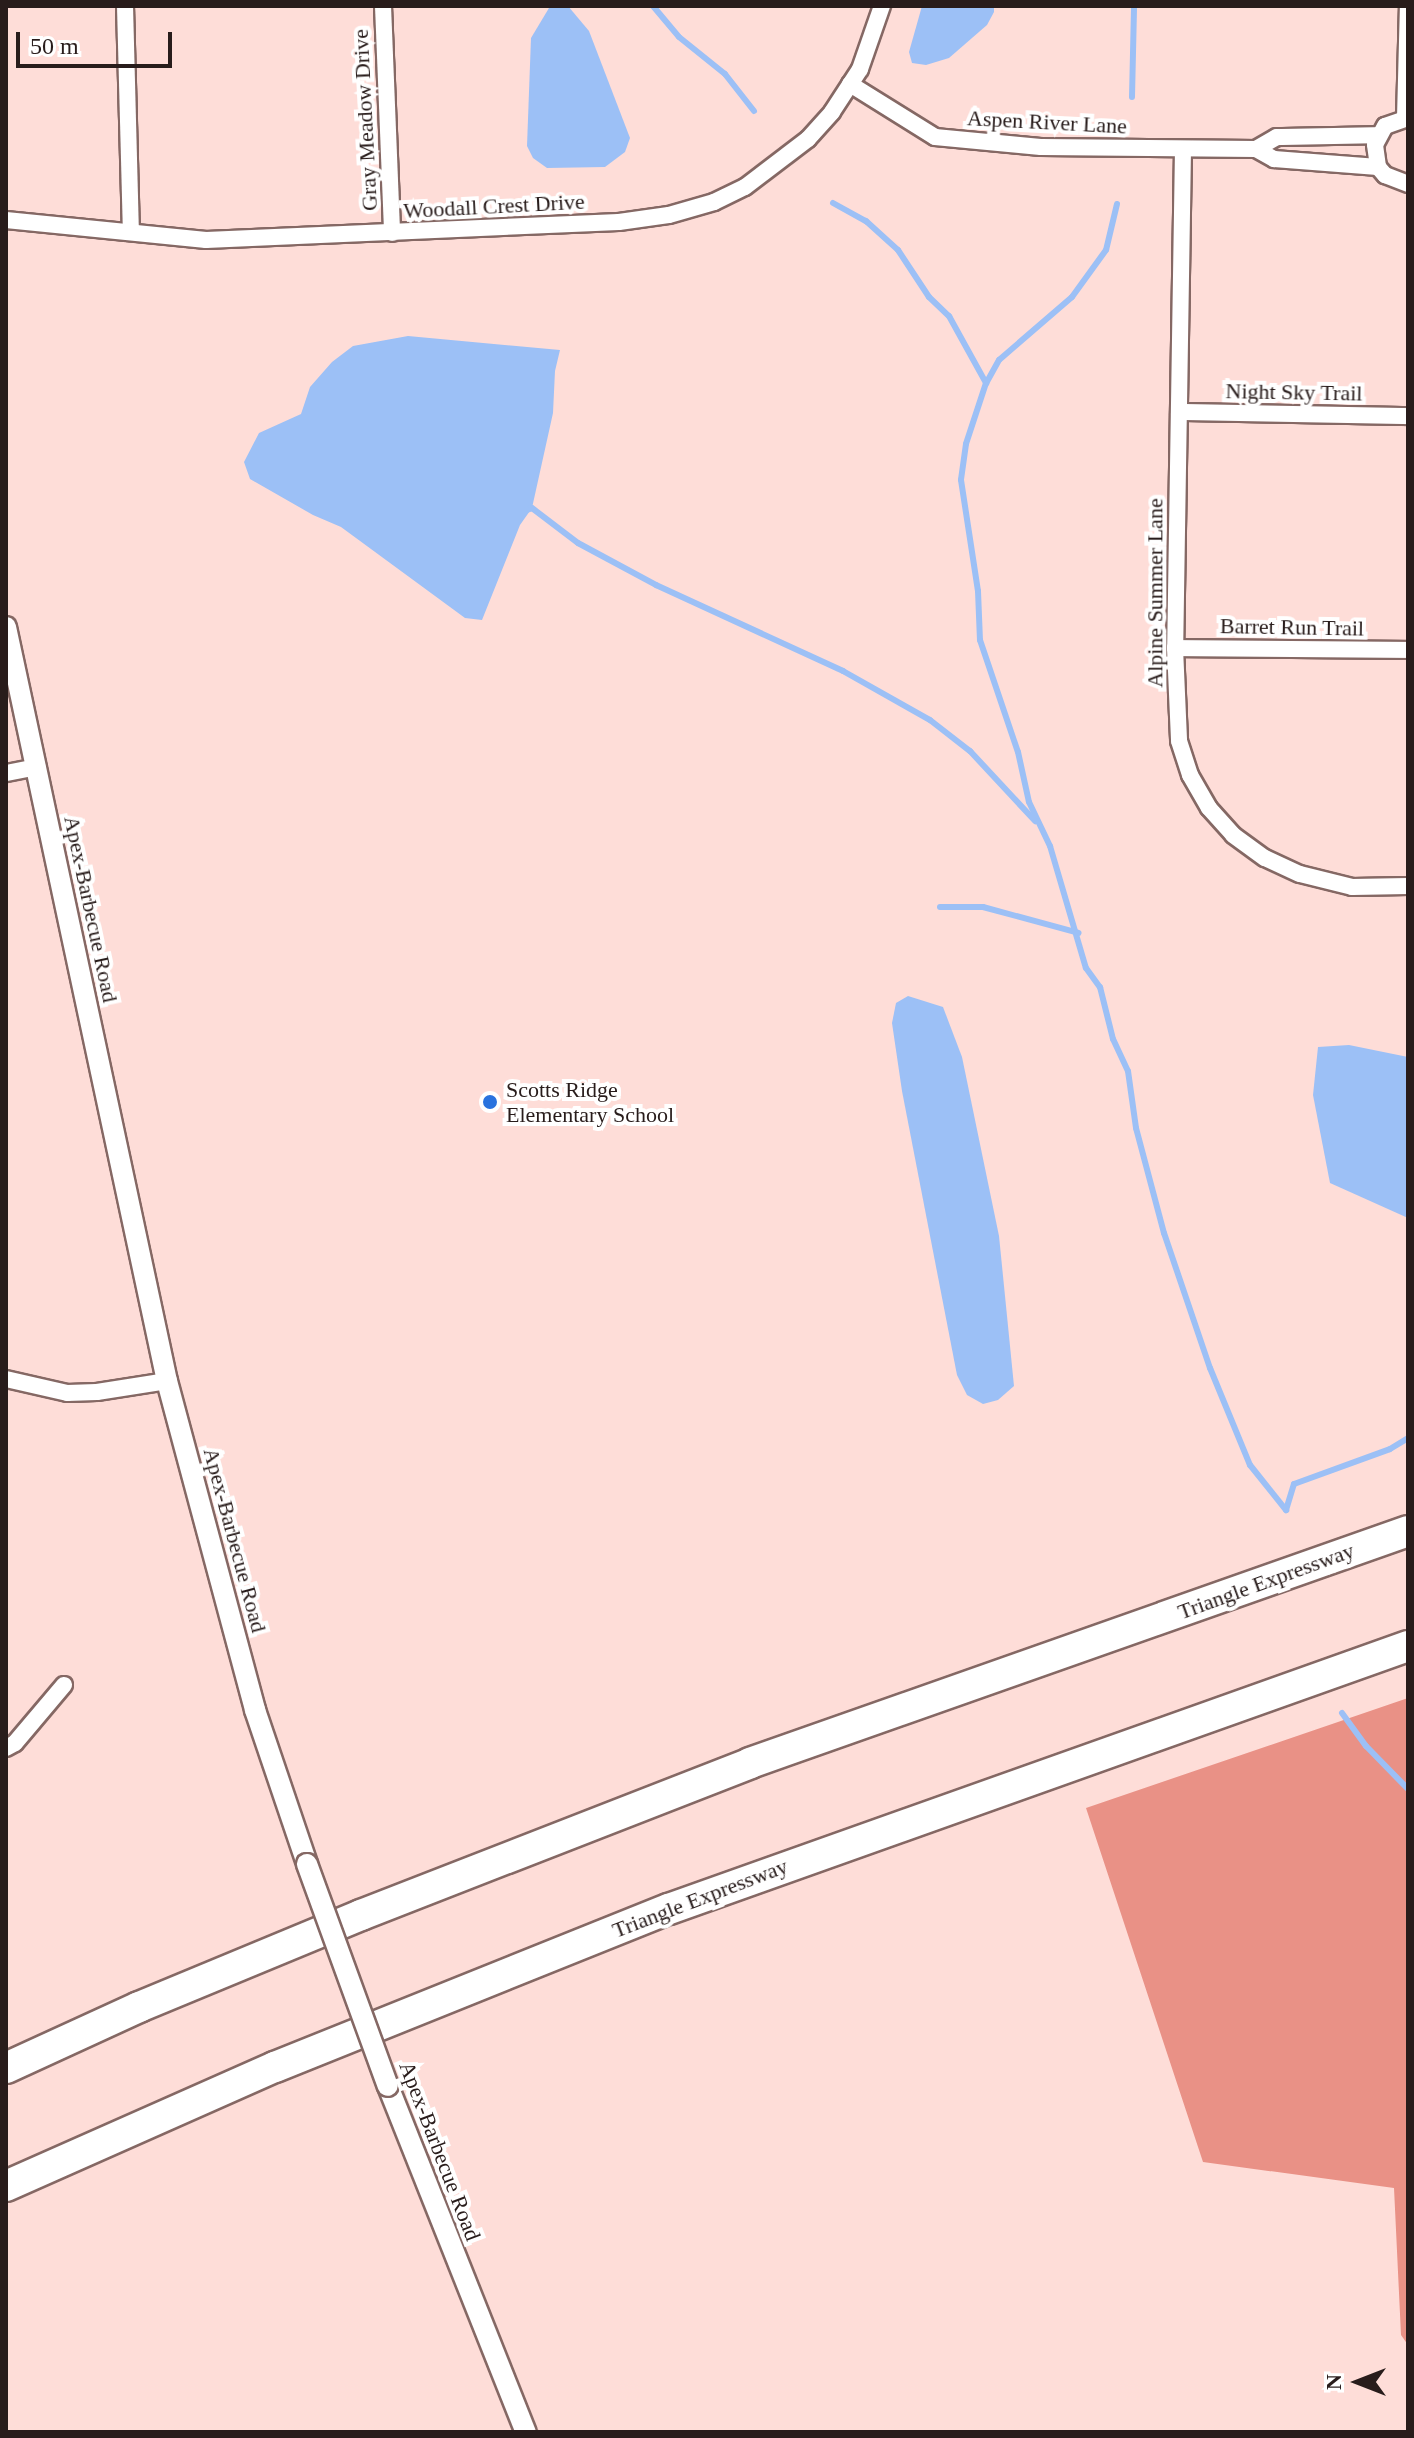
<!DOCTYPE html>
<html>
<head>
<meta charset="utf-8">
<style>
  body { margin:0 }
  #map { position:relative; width:1414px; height:2438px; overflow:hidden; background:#feddd8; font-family:"Times New Roman",serif }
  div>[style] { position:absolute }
  .forest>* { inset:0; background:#e99186 }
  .water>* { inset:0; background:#9cc0f6 }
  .stream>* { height:6px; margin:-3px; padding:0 3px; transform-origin:3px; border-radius:3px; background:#9cc0f6 }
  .roads { filter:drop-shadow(2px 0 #856864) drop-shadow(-2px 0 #856864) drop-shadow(0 2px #856864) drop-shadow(0 -2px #856864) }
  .minor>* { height:16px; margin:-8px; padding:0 8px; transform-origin:8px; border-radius:8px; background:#fff }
  .tertiary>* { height:20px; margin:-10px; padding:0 10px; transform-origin:10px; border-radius:10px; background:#fff }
  .motorway>* { height:30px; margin:-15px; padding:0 15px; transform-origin:15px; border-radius:15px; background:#fff }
  .bridges { filter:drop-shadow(2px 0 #856864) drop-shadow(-2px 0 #856864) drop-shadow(0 2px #856864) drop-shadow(0 -2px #856864) }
  .tertiary-bridge>* { height:20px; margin:-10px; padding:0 10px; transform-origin:10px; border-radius:10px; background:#fff }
  .dots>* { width:22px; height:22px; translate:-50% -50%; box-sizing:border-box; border:4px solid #fff; border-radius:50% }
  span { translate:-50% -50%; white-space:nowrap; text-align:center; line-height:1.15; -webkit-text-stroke:8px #fff; paint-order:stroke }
  .street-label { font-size:22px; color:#281c1b }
  .poi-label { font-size:22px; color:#281c1b }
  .left { translate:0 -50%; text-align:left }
  .frame { position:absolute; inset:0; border:8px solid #281c1b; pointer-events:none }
  .north { position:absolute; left:1318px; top:2342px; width:80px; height:80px; -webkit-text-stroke:6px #fff; paint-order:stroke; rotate:270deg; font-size:22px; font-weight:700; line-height:32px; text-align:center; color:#281c1b }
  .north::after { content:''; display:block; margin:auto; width:28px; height:36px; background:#281c1b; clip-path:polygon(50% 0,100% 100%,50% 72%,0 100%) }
  .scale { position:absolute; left:16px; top:32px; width:156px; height:36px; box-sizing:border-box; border:4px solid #281c1b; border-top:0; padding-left:10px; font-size:24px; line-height:28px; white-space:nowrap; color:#281c1b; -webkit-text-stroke:6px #fff; paint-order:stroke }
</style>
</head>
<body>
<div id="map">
  <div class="forest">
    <div style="clip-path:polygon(1408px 1698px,1408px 2345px,1401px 2335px,1394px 2188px,1203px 2162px,1086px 1808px)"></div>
  </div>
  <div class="water">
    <div style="clip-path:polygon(568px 6px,589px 31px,630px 138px,625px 152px,605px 167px,547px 168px,533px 158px,527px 146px,531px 38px,549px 8px)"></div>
    <div style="clip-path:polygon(922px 6px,994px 6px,994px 12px,987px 25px,949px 58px,926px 65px,912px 63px,909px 52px)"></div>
    <div style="clip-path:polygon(408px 336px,560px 350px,555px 371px,553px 413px,532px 508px,520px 525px,482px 620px,465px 618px,341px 527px,313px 515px,250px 479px,244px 462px,259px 433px,301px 414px,310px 387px,332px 362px,353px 346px)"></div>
    <div style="clip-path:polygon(908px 996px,943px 1007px,962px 1057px,999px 1236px,1014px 1386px,998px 1400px,983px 1404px,967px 1395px,957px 1375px,902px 1091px,892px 1023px,896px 1003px)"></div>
    <div style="clip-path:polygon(1349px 1045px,1408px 1057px,1408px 1218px,1330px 1183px,1313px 1095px,1318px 1047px)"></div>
  </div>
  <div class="stream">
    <div style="left:653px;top:6px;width:40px;rotate:50deg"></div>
    <div style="left:679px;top:37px;width:59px;rotate:38.8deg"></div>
    <div style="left:725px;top:74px;width:47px;rotate:51.9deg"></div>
    <div style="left:1132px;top:97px;width:91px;rotate:-88.7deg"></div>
    <div style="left:833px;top:203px;width:38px;rotate:29deg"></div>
    <div style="left:866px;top:221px;width:43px;rotate:42.2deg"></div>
    <div style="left:898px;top:250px;width:56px;rotate:56.6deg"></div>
    <div style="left:929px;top:297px;width:28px;rotate:44deg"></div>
    <div style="left:949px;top:316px;width:77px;rotate:61.1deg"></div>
    <div style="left:1117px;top:204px;width:47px;rotate:103.4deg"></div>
    <div style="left:1106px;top:250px;width:58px;rotate:125.9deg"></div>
    <div style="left:1072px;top:297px;width:96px;rotate:139.2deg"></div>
    <div style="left:999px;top:360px;width:26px;rotate:119deg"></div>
    <div style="left:986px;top:383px;width:64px;rotate:108.2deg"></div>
    <div style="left:966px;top:444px;width:36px;rotate:98deg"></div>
    <div style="left:961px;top:480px;width:112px;rotate:81.3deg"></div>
    <div style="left:978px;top:591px;width:49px;rotate:87.7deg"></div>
    <div style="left:980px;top:640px;width:118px;rotate:71.3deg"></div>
    <div style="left:1018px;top:752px;width:51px;rotate:77.6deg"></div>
    <div style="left:1029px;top:802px;width:49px;rotate:64.5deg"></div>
    <div style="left:1050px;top:846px;width:127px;rotate:73.6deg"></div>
    <div style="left:1086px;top:968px;width:24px;rotate:54deg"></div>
    <div style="left:1100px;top:987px;width:54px;rotate:76deg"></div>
    <div style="left:1113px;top:1039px;width:35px;rotate:65deg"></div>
    <div style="left:1128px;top:1071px;width:58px;rotate:82deg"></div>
    <div style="left:1136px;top:1128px;width:109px;rotate:75.1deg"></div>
    <div style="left:1164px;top:1233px;width:143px;rotate:71.2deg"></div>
    <div style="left:1210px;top:1368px;width:105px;rotate:67.6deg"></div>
    <div style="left:1250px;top:1465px;width:58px;rotate:51.3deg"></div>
    <div style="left:527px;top:510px;width:5px;rotate:-22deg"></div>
    <div style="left:532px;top:508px;width:58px;rotate:37.3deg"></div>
    <div style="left:578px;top:543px;width:89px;rotate:28.3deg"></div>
    <div style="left:656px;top:585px;width:206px;rotate:24.7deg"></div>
    <div style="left:843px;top:671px;width:100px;rotate:29.4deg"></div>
    <div style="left:930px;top:720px;width:51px;rotate:37.8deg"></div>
    <div style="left:970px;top:751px;width:96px;rotate:47.1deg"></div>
    <div style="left:940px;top:907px;width:43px"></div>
    <div style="left:983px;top:907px;width:99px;rotate:15.2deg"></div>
    <div style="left:1286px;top:1510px;width:27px;rotate:-73deg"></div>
    <div style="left:1294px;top:1484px;width:102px;rotate:-20deg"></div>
    <div style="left:1390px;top:1449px;width:21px;rotate:-31deg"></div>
    <div style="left:1342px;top:1713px;width:41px;rotate:54deg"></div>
    <div style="left:1366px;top:1746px;width:60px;rotate:45.7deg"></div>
  </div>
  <div class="roads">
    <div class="minor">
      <div style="left:125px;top:6px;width:225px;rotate:88.5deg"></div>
      <div style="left:383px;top:6px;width:227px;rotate:87.7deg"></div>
      <div style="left:850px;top:84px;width:100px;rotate:31.9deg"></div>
      <div style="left:935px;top:137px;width:106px;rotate:5.4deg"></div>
      <div style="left:1041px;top:147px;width:215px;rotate:0.5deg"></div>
      <div style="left:1256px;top:149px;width:21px;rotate:29deg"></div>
      <div style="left:1274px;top:159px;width:104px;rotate:4.4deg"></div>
      <div style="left:1405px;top:118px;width:112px;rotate:-88.5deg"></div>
      <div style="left:1408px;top:118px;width:24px;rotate:161deg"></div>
      <div style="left:1385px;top:126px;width:21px;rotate:118deg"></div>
      <div style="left:1375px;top:145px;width:22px;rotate:82deg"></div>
      <div style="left:1378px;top:167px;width:11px;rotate:49deg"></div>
      <div style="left:1385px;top:175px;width:25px;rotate:21deg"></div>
      <div style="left:1183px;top:149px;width:499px;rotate:90.9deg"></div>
      <div style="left:1175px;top:648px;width:93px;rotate:87.5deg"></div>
      <div style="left:1179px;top:741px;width:36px;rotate:72deg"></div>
      <div style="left:1190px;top:775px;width:38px;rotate:60deg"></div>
      <div style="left:1209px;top:808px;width:36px;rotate:48deg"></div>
      <div style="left:1233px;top:835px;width:39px;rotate:36deg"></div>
      <div style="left:1265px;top:858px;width:38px;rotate:25deg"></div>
      <div style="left:1300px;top:874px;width:54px;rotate:14deg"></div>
      <div style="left:1352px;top:887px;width:56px;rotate:-1deg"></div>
      <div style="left:1256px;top:149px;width:24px;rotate:-30deg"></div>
      <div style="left:1277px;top:137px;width:101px;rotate:-1.1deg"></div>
      <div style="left:6px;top:220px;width:201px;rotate:5.7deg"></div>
      <div style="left:206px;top:240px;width:413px;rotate:-2.5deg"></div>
      <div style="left:619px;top:222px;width:50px;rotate:-8deg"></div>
      <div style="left:669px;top:215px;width:47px;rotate:-16.1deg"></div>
      <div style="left:714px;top:202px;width:34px;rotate:-26deg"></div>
      <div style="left:745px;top:187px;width:79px;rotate:-37.3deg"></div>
      <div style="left:808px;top:139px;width:36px;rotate:-48deg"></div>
      <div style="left:832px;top:112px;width:51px;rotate:-56.9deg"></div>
      <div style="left:860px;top:69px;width:67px;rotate:-70.8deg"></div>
      <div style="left:1179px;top:412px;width:229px;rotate:1deg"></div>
      <div style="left:1175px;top:648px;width:233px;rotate:0.5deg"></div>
      <div style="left:6px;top:773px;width:32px;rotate:-11deg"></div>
      <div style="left:6px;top:1379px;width:63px;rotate:12.9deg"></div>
      <div style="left:67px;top:1393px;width:30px;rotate:-2deg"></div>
      <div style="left:97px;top:1392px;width:71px;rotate:-8.9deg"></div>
      <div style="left:6px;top:1748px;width:10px;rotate:-29deg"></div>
      <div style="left:15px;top:1743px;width:76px;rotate:-49.8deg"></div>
    </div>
    <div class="tertiary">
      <div style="left:6px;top:627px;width:771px;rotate:77.95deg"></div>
      <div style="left:167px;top:1381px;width:341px;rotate:75deg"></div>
      <div style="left:255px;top:1710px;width:163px;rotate:71.3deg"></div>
      <div style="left:388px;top:2086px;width:373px;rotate:68.3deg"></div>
    </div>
    <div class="motorway">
      <div style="left:6px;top:2068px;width:146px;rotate:-24.6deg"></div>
      <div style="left:139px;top:2007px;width:240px;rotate:-22.5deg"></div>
      <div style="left:361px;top:1915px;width:418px;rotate:-21.3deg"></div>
      <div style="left:750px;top:1763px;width:698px;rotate:-19.42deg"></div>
      <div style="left:6px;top:2186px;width:294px;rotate:-23.9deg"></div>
      <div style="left:275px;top:2067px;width:424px;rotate:-21.9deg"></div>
      <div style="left:669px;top:1909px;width:784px;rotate:-19.59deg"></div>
    </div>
  </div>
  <div class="bridges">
    <div class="tertiary-bridge">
      <div style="left:307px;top:1864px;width:236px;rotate:70deg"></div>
    </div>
  </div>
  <div class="dots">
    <div style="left:490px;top:1102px;background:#2972de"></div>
  </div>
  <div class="street-label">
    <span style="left:365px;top:120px;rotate:-93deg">Gray Meadow Drive</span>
    <span style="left:1047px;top:122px;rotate:3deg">Aspen River Lane</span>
    <span style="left:494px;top:206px;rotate:-3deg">Woodall Crest Drive</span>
    <span style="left:1294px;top:392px;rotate:1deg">Night Sky Trail</span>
    <span style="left:1155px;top:593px;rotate:-90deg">Alpine Summer Lane</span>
    <span style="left:1292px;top:627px;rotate:1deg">Barret Run Trail</span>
    <span style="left:91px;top:909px;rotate:78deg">Apex-Barbecue Road</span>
    <span style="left:235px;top:1540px;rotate:75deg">Apex-Barbecue Road</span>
    <span style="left:1266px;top:1581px;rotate:-20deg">Triangle Expressway</span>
    <span style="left:700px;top:1898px;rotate:-21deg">Triangle Expressway</span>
    <span style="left:440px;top:2151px;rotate:69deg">Apex-Barbecue Road</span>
  </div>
  <div class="poi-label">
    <span class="left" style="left:506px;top:1102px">Scotts Ridge<br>Elementary School</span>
  </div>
  <div class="frame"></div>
  <div class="north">N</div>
  <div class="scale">50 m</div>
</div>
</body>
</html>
